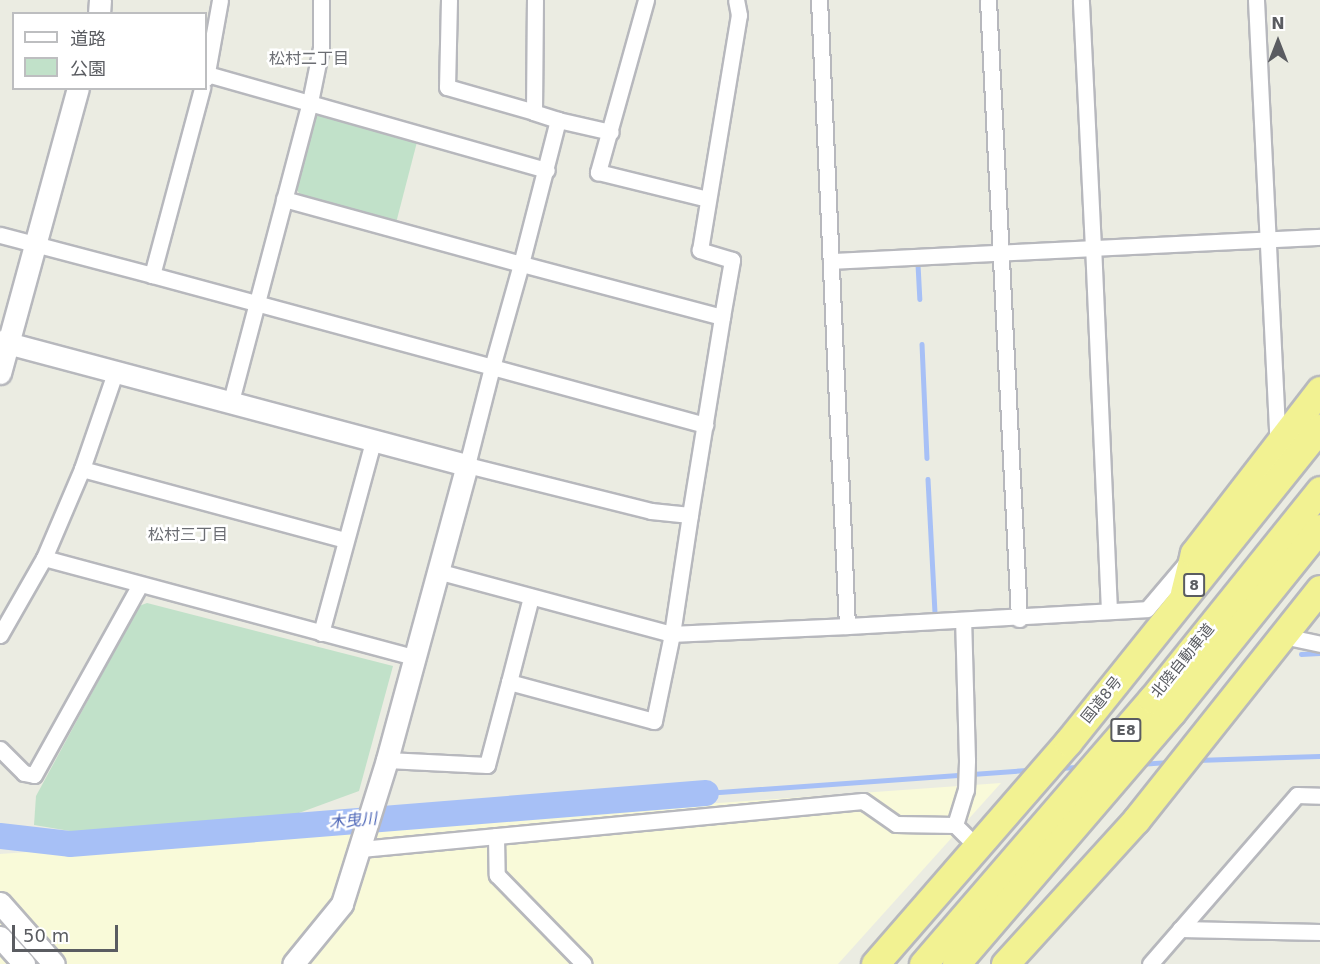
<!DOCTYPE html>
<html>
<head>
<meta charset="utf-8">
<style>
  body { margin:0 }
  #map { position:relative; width:1320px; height:964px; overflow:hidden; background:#ebece2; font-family:"DejaVu Sans","Noto Sans JP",sans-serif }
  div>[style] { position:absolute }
  .commercial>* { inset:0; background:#f9fad9 }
  .green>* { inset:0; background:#c1e1c9 }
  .stream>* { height:4.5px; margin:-2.25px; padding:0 2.25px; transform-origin:2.25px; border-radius:2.25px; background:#a7c0f6 }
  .river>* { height:26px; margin:-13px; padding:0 13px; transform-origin:13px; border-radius:13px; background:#a7c0f6 }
  .roads { filter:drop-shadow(2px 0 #b7b8bd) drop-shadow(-2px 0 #b7b8bd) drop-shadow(0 2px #b7b8bd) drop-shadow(0 -2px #b7b8bd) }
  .street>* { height:15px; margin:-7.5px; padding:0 7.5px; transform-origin:7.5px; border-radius:7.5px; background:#fff }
  .secondary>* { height:21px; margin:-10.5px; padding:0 10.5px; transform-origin:10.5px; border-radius:10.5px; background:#fff }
  .highway>* { height:27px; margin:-13.5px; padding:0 13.5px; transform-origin:13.5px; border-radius:13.5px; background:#f2f292 }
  span { translate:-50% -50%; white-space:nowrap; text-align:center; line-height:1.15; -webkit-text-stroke:5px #fff; paint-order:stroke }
  .shield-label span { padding:2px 4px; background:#fff; border:2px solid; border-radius:4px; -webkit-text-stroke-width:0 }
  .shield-label { font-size:14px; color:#5a5c61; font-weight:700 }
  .street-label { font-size:15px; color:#5a5c61 }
  .neighbourhood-label { font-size:16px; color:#6b6d73 }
  .water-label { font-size:16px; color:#4d66b7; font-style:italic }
  .legend { position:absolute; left:12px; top:12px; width:195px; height:78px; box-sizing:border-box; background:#fff; border:2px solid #bdbec0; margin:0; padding:8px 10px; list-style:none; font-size:18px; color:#5a5c61 }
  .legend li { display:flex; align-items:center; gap:12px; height:30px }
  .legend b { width:30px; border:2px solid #bdbec0 }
  .north { position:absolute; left:1248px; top:12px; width:60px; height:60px; -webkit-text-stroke:4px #fff; paint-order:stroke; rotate:0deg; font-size:16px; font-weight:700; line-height:24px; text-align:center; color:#5a5c61 }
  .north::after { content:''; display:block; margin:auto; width:21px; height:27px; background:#5a5c61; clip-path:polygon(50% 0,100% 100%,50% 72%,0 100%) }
  .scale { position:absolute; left:12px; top:925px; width:106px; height:27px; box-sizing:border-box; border:3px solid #5a5c61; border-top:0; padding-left:8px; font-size:18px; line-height:21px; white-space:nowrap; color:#5a5c61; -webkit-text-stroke:4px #fff; paint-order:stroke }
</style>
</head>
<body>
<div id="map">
  <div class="commercial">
    <div style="clip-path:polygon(1001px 783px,838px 964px,0 964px,0 854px)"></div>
  </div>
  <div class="green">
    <div style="clip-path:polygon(319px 113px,417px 142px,396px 223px,301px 196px,297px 190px,313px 121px)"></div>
    <div style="clip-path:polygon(147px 603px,393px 666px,359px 791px,277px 821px,76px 832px,34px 825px,36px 796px,139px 606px)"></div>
  </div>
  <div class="stream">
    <div style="left:918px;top:264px;width:35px;rotate:87deg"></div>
    <div style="left:922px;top:344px;width:114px;rotate:87.5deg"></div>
    <div style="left:928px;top:479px;width:135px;rotate:87deg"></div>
    <div style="left:1301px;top:654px;width:19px;rotate:-3deg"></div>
    <div style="left:1197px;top:760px;width:123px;rotate:-1.9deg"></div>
    <div style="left:1140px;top:764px;width:30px;rotate:-4deg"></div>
    <div style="left:1059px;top:768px;width:22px;rotate:-3deg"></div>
    <div style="left:706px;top:793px;width:325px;rotate:-4.1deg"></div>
  </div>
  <div class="river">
    <div style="left:0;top:836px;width:70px;rotate:6.5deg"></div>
    <div style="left:70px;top:844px;width:638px;rotate:-4.58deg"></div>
  </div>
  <div class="roads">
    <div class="street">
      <div style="left:449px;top:0;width:87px;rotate:91.3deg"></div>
      <div style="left:447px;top:87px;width:91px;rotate:16deg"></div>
      <div style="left:646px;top:0;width:179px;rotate:105.6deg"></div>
      <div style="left:598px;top:172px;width:113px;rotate:13.8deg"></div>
      <div style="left:988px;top:0;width:620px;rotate:87.13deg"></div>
      <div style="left:1256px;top:0;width:436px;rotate:87.2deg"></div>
      <div style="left:1277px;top:435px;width:7px;rotate:45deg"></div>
      <div style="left:207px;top:74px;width:353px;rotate:15.8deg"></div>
      <div style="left:206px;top:78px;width:79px;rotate:-79.8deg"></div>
      <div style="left:558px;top:120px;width:54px;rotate:12.8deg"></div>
      <div style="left:284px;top:199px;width:246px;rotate:15.3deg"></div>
      <div style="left:521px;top:264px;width:107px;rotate:105.7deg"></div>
      <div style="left:492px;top:367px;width:221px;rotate:15.2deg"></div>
      <div style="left:0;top:235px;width:157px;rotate:14.7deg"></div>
      <div style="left:152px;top:275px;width:194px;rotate:-75deg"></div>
      <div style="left:831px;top:261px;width:262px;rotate:-2.8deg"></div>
      <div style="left:1093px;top:248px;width:248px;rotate:-92.8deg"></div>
      <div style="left:152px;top:275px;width:352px;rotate:15.1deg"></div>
      <div style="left:492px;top:367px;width:101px;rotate:104.3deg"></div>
      <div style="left:467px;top:465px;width:190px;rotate:14deg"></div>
      <div style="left:651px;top:511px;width:39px;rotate:6deg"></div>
      <div style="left:690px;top:515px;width:201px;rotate:-80.8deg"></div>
      <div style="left:722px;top:317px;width:208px;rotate:-165.2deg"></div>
      <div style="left:521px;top:264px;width:149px;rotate:-75.6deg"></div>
      <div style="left:558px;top:120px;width:25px;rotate:-162deg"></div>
      <div style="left:534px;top:112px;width:112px;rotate:-89.5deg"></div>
      <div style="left:722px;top:317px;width:58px;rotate:-80deg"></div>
      <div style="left:732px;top:260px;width:34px;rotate:-163deg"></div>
      <div style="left:700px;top:250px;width:238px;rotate:-80.6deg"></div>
      <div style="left:739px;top:15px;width:15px;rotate:-101deg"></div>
      <div style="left:116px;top:370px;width:105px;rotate:109deg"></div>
      <div style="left:82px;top:469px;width:97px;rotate:113.1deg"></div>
      <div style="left:44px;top:558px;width:383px;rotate:15deg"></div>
      <div style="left:231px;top:401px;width:309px;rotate:-75.2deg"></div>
      <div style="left:310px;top:102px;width:55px;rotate:-78.5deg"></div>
      <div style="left:321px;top:48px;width:48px;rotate:-90deg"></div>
      <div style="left:82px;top:469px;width:273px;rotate:15.1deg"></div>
      <div style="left:437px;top:571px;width:243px;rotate:15deg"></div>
      <div style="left:672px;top:634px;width:120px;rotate:-81.4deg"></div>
      <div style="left:1109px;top:611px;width:363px;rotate:-92.5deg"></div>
      <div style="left:1093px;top:248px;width:227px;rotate:-2.8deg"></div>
      <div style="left:847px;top:626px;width:300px;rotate:-3.2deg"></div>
      <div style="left:1147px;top:609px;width:60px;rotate:-49.7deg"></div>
      <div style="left:321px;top:633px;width:199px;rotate:-74.8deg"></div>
      <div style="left:0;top:635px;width:89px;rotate:-60.3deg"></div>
      <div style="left:1283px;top:636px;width:38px;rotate:12deg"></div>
      <div style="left:509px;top:682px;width:88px;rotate:-75.5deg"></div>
      <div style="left:0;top:749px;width:34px;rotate:45deg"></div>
      <div style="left:24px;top:773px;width:10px;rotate:11deg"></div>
      <div style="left:34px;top:775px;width:216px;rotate:-60.9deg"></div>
      <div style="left:387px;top:760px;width:100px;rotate:2.9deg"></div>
      <div style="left:487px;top:765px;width:86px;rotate:-75.2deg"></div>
      <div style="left:509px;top:682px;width:150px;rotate:15.1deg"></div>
      <div style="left:654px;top:721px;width:89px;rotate:-78.3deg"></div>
      <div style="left:672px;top:634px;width:175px;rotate:-2.6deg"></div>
      <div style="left:847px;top:626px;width:627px;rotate:-92.56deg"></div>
      <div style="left:955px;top:825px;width:37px;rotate:-73deg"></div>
      <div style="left:966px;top:790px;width:30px;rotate:-88deg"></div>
      <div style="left:967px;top:760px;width:139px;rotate:-91.6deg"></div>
      <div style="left:496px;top:836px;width:39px;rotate:89deg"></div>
      <div style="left:497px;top:875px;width:124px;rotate:45.7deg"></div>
      <div style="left:361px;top:849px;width:504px;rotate:-5.46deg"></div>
      <div style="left:863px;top:801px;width:40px;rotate:34.9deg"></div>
      <div style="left:896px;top:824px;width:59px;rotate:1deg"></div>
      <div style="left:955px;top:825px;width:28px;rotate:45deg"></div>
      <div style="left:1180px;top:929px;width:140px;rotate:1.2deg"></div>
      <div style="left:1150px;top:964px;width:224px;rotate:-49deg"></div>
      <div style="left:1297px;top:795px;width:23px;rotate:2deg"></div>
    </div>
    <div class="secondary">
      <div style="left:99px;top:14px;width:14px;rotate:-86deg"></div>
      <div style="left:0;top:341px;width:483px;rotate:14.9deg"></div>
      <div style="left:467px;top:465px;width:306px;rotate:105.2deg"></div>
      <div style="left:387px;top:760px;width:151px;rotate:107.4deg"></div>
      <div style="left:342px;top:904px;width:77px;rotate:129.2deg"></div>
      <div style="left:0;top:373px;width:295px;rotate:-74.7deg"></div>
      <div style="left:0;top:903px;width:81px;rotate:48.5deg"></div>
      <div style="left:0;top:937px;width:36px;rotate:48deg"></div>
    </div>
    <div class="highway">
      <div style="left:1184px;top:593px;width:41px;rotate:-76deg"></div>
      <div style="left:1194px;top:553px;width:206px;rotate:-52.3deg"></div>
      <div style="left:875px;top:964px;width:294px;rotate:-49deg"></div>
      <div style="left:1068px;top:742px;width:403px;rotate:-51.3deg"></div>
      <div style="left:923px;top:964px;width:350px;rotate:-49.2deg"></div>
      <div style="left:1152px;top:699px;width:268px;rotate:-51.2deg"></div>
      <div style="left:956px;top:964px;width:332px;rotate:-49.4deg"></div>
      <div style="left:1172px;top:712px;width:236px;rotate:-51.2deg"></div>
      <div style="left:1005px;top:964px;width:195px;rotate:-47.7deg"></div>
      <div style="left:1136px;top:820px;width:295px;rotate:-51.5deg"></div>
    </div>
  </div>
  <div class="shield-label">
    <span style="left:1194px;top:585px">8</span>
    <span style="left:1126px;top:730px">E8</span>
  </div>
  <div class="street-label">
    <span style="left:1183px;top:661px;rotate:-51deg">北陸自動車道</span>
    <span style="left:1102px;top:700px;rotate:-51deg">国道8号</span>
  </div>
  <div class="neighbourhood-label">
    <span style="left:309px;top:59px">松村二丁目</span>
    <span style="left:188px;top:535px">松村三丁目</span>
  </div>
  <div class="water-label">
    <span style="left:353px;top:821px;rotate:-5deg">木曳川</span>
  </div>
  <ul class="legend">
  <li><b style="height:8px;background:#fff"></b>道路</li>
  <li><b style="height:16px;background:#c1e1c9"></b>公園</li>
  </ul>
  <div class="north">N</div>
  <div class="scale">50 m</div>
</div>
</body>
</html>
